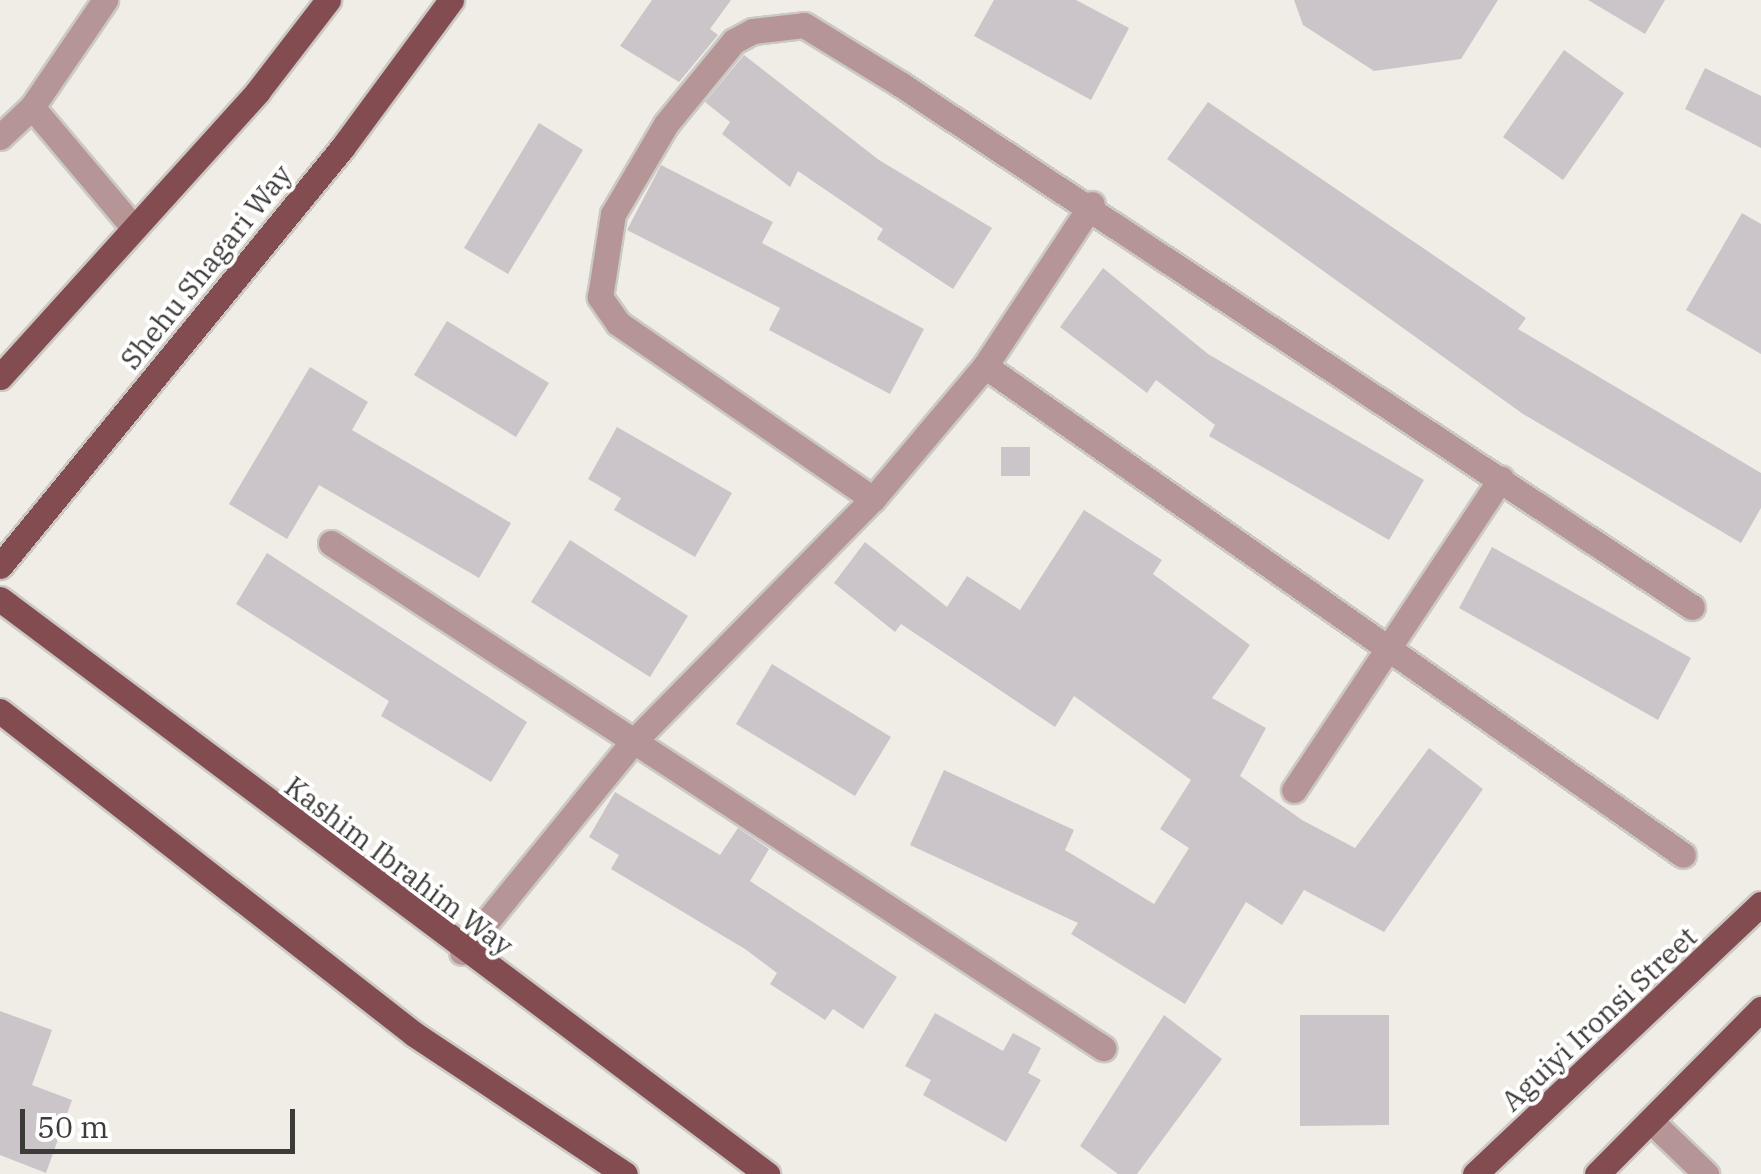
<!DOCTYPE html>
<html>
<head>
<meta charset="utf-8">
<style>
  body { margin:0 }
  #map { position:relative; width:1761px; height:1174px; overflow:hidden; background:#f0ede7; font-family:"IBM Plex Serif",serif }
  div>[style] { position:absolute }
  .building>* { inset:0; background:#cbc5c9 }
  .roads { filter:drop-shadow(2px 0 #ccc9c4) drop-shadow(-2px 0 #ccc9c4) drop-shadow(0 2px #ccc9c4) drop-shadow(0 -2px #ccc9c4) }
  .minor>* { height:25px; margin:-12.5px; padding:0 12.5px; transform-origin:12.5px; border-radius:12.5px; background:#b69597 }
  .major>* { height:25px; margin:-12.5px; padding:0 12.5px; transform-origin:12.5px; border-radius:12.5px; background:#834c51 }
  span { translate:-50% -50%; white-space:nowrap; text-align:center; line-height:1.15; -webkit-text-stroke:8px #fff; paint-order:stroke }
  .street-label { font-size:28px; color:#3d3b39 }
  .scale { position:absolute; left:20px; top:1109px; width:275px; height:45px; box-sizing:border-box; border:5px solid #3d3b39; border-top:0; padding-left:12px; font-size:30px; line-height:35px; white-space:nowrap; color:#3d3b39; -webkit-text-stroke:8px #fff; paint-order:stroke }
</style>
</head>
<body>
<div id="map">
  <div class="building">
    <div style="clip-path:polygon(652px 0,731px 0,710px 29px,718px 35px,679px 82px,620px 46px)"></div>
    <div style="clip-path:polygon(994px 0,1076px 0,1129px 28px,1091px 100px,974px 36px)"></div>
    <div style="clip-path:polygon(1294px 0,1498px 0,1461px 59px,1374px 71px,1303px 25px)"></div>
    <div style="clip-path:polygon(1588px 0,1665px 0,1645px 34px)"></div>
    <div style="clip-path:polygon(1564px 50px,1624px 93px,1563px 180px,1503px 137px)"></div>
    <div style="clip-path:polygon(744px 55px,879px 160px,992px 228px,953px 289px,877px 239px,883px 229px,798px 171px,790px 187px,722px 134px,730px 122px,705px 102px)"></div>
    <div style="clip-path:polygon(1705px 68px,1761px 96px,1761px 148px,1685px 109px)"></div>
    <div style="clip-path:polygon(1208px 102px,1526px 318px,1518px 329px,1761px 473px,1761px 508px,1741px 543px,1523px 414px,1167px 159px)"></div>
    <div style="clip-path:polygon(539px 123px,583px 150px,508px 274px,464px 248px)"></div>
    <div style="clip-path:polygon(661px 165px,773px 222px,762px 243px,924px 329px,890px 394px,769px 330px,780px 308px,627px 230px)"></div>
    <div style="clip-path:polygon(1742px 213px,1761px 224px,1761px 354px,1686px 310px)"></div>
    <div style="clip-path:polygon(1103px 268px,1208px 354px,1424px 480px,1389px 540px,1209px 436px,1215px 425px,1156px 380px,1147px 393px,1060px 327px)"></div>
    <div style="clip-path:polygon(447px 321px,549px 383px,516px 437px,414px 375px)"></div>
    <div style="clip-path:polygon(310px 367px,368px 402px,352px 430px,511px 523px,479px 578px,319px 485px,287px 539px,229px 504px)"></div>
    <div style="clip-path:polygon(617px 427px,732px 493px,695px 557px,614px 510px,621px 498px,588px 479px)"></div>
    <div style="clip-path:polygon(1001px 447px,1030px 447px,1030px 476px,1001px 476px)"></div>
    <div style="clip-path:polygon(1084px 510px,1162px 560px,1153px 574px,1250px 645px,1212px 698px,1266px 728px,1240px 776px,1302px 820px,1355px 848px,1429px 748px,1483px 789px,1384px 932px,1304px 890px,1282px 925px,1246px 902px,1185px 1004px,1071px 934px,1078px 923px,910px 845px,944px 770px,1074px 830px,1065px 850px,1154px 904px,1189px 848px,1160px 829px,1191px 780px,1074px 696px,1055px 727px,901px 624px,895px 632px,834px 583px,865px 542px,947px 607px,967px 576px,1020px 610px)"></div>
    <div style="clip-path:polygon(570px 540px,688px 616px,650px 677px,531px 602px)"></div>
    <div style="clip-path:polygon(1492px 547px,1691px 658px,1658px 720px,1459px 608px)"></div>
    <div style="clip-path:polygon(267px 553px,527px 722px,491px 782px,381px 716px,389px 701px,236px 604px)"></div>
    <div style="clip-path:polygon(772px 664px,891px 737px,855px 796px,736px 724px)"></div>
    <div style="clip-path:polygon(615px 792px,720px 855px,738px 828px,769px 849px,750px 881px,897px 977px,863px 1029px,833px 1009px,825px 1020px,770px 984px,777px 973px,745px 949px,611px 869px,619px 855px,589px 837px)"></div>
    <div style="clip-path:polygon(0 1011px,52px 1030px,32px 1085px,72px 1100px,46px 1173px,0 1155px)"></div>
    <div style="clip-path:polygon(935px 1013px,1003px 1051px,1013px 1033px,1041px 1048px,1028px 1073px,1041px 1080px,1006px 1142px,923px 1095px,931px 1080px,905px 1066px)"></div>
    <div style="clip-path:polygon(1164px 1015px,1222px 1059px,1137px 1174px,1118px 1174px,1080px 1146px)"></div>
    <div style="clip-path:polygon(1300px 1015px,1389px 1015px,1389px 1125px,1300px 1126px)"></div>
  </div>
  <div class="roads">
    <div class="minor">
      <div style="left:32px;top:107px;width:130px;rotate:-55.7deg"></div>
      <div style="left:0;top:137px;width:44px;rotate:-43.2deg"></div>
      <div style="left:32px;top:107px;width:158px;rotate:49.9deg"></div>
      <div style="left:985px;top:366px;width:852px;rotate:35.01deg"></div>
      <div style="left:873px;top:499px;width:310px;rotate:-145.4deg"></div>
      <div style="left:618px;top:323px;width:32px;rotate:-125deg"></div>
      <div style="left:600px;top:297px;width:84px;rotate:-81.1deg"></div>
      <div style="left:613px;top:214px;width:104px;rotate:-59.5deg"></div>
      <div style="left:666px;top:124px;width:107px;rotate:-50.7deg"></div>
      <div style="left:734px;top:41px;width:21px;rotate:-28deg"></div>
      <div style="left:753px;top:31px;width:51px;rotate:-6.7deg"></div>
      <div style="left:804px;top:25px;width:113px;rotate:31.6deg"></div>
      <div style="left:900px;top:84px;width:949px;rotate:33.44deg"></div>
      <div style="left:331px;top:543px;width:923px;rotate:33.19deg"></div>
      <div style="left:1294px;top:790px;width:374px;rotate:-56.4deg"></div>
      <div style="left:462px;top:952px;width:269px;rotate:-50.9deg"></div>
      <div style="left:632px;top:743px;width:343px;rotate:-45.4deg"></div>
      <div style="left:873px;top:499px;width:174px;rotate:-49.9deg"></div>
      <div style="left:985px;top:366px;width:194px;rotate:-56.6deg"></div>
      <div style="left:1653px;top:1123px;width:74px;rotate:43.9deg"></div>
    </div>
    <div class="major">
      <div style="left:0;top:377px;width:385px;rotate:-47.9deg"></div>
      <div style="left:258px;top:91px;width:115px;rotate:-52.4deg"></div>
      <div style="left:0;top:566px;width:540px;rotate:-50.71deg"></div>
      <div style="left:342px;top:148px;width:184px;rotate:-53.6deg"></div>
      <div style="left:0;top:599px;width:959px;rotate:36.86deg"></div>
      <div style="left:0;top:711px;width:525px;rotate:37.96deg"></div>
      <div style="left:414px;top:1034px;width:253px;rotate:33.6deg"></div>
      <div style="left:1475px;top:1174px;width:393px;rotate:-43.4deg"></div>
      <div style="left:1597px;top:1174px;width:233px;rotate:-45.2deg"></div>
    </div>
  </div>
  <div class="street-label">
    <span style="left:206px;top:267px;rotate:-51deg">Shehu Shagari Way</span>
    <span style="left:399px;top:866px;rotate:37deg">Kashim Ibrahim Way</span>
    <span style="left:1599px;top:1019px;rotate:-43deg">Aguiyi Ironsi Street</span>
  </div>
  <div class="scale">50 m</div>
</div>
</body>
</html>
